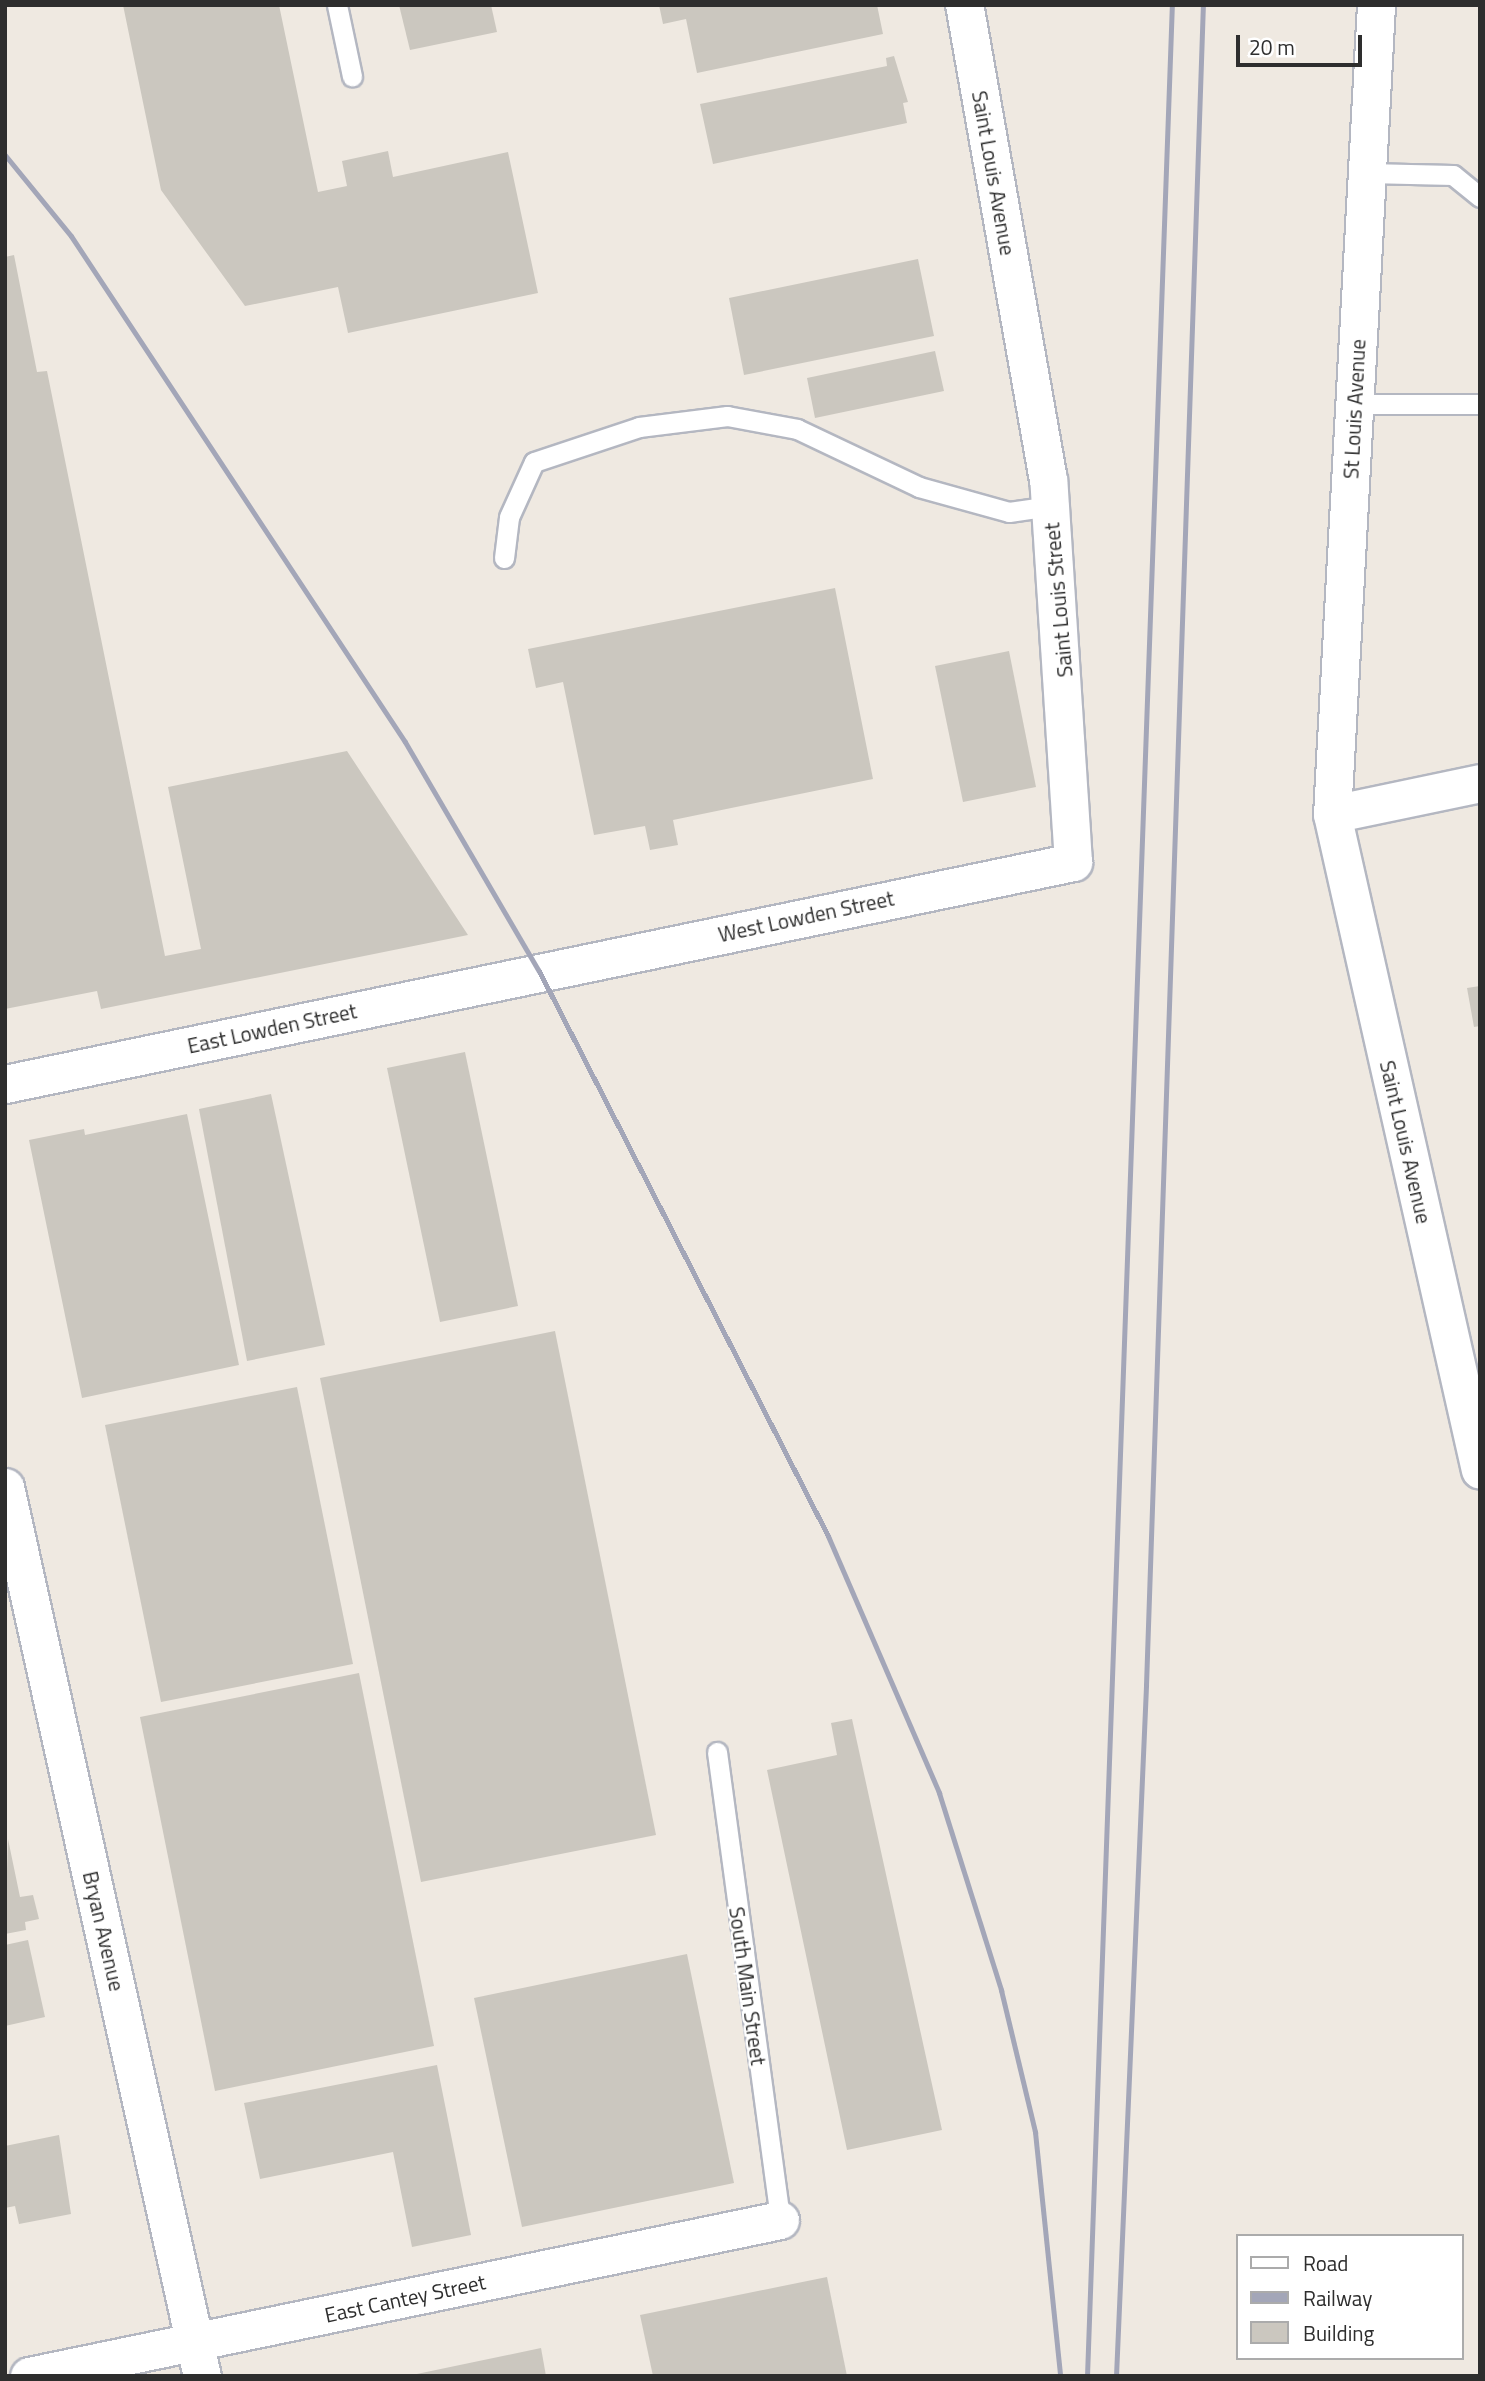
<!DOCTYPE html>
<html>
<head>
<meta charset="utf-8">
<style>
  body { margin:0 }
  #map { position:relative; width:1485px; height:2381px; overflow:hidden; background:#efe9e1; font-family:"Titillium Web",sans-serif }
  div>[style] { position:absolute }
  .building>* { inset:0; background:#cbc7bf }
  .roads { filter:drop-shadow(2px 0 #b4b7c1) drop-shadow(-2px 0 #b4b7c1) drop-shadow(0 2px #b4b7c1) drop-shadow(0 -2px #b4b7c1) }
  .service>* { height:19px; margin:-9.5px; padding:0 9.5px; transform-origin:9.5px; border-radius:9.5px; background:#fff }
  .minor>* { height:37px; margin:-18.5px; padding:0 18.5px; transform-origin:18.5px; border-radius:18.5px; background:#fff }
  .rail>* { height:5px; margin:-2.5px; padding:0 2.5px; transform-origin:2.5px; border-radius:2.5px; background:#a3a6b8 }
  span { translate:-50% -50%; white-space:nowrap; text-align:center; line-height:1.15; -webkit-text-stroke:5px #fff; paint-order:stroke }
  .street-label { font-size:21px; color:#2e2e2e }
  .frame { position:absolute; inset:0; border:7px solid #2e2e2e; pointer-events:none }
  .legend { position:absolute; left:1236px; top:2234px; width:228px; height:126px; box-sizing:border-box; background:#fff; border:2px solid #ababab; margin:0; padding:9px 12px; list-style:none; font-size:21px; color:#2e2e2e }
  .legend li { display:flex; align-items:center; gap:14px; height:35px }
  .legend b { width:35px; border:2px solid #ababab }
  .scale { position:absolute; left:1236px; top:35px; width:126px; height:32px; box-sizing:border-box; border:4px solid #2e2e2e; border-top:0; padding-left:9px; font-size:21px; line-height:24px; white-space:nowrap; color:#2e2e2e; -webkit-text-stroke:5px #fff; paint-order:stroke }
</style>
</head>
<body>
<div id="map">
  <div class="building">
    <div style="clip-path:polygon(123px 5px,279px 5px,318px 192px,347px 186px,342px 161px,388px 151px,393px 177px,508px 152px,538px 293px,348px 333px,338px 287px,245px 306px,161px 190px)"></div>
    <div style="clip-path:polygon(399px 5px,491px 5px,497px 32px,410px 50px)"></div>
    <div style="clip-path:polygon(659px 5px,877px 5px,883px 34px,697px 73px,686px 19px,663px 24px)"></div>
    <div style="clip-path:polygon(894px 56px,908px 102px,903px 103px,907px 123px,713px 164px,700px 104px,887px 66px,886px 58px)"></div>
    <div style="clip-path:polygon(14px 255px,37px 372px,47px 371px,165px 956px,201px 949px,168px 787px,347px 751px,468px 935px,101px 1009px,97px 991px,5px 1009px,5px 257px)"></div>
    <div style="clip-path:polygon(918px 259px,934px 336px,744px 375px,729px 298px)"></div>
    <div style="clip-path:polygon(935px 351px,944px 391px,815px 418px,807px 378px)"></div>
    <div style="clip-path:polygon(835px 588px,873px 779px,673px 820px,678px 845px,650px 850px,645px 826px,594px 835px,563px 682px,536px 688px,528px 649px)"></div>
    <div style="clip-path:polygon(1009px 651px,1036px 787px,963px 802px,935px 666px)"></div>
    <div style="clip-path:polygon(1480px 986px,1480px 1026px,1474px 1027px,1467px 988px)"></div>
    <div style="clip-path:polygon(465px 1052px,518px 1306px,440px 1322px,387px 1068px)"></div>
    <div style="clip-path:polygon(271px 1094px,325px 1345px,247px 1361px,199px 1109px)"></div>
    <div style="clip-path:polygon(187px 1114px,239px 1365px,82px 1398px,29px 1140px,84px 1129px,85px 1135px)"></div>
    <div style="clip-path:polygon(555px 1331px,656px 1835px,421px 1882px,320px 1378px)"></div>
    <div style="clip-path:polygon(297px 1387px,353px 1664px,161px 1702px,105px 1425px)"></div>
    <div style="clip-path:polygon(359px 1673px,434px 2046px,215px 2091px,140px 1717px)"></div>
    <div style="clip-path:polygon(852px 1719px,942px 2130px,847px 2150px,767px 1770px,837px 1755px,831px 1723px)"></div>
    <div style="clip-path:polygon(8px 1839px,20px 1897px,33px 1895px,39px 1919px,25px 1922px,26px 1930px,5px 1934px)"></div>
    <div style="clip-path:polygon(28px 1940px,45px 2017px,5px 2026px,5px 1945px)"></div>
    <div style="clip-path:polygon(687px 1954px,734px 2183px,522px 2227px,474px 1998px)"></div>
    <div style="clip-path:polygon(437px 2065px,471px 2235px,412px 2247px,393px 2152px,260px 2179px,244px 2103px)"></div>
    <div style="clip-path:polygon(59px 2135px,71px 2214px,19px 2224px,15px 2206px,5px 2208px,5px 2146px)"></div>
    <div style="clip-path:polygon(827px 2277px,847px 2376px,653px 2376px,640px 2315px)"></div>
    <div style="clip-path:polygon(541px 2348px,546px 2376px,412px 2376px,412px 2375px)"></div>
  </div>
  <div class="roads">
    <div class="service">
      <div style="left:337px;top:5px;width:73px;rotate:78.1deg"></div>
      <div style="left:1367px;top:173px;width:86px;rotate:1.3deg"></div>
      <div style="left:1453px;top:175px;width:35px;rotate:39deg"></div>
      <div style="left:1355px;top:404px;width:125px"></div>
      <div style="left:504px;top:558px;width:41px;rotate:-83deg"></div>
      <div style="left:509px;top:517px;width:60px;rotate:-65.6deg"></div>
      <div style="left:534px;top:462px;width:111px;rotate:-18.4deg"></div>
      <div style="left:639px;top:427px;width:89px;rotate:-7.1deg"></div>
      <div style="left:727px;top:416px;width:71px;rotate:10.5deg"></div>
      <div style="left:797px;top:429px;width:135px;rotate:25.4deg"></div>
      <div style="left:919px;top:487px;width:93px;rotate:15.5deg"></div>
      <div style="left:1009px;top:512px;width:41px;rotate:-8.3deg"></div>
      <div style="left:717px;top:1752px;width:472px;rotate:82.3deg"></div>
    </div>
    <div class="minor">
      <div style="left:1376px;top:5px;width:810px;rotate:93.11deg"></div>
      <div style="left:1332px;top:814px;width:672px;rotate:77.29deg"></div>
      <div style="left:1332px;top:814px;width:151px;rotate:-11.8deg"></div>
      <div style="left:5px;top:1084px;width:1091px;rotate:-11.74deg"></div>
      <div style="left:1073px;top:862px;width:383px;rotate:-93.7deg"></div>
      <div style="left:1048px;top:480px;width:482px;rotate:-100deg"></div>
      <div style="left:5px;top:1487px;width:911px;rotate:77.51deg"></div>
      <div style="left:29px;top:2376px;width:767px;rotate:-11.73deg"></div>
    </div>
  </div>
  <div class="rail">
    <div style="left:5px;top:155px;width:104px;rotate:50.8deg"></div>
    <div style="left:71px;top:236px;width:606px;rotate:56.57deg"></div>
    <div style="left:405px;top:742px;width:265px;rotate:59.7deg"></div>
    <div style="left:539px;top:971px;width:635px;rotate:62.91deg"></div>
    <div style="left:828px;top:1536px;width:280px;rotate:66.6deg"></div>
    <div style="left:939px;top:1793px;width:207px;rotate:72.5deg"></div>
    <div style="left:1001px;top:1990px;width:146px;rotate:76.5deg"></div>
    <div style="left:1035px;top:2132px;width:245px;rotate:84.1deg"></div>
    <div style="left:1087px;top:2376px;width:2373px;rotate:-87.95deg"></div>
    <div style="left:1116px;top:2376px;width:692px;rotate:-87.51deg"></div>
    <div style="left:1146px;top:1685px;width:1681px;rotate:-88.06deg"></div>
  </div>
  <div class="street-label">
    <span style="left:994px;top:173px;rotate:80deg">Saint Louis Avenue</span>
    <span style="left:1354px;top:409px;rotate:-87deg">St Louis Avenue</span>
    <span style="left:1058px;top:600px;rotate:-95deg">Saint Louis Street</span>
    <span style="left:806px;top:916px;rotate:-12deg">West Lowden Street</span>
    <span style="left:272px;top:1028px;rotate:-12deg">East Lowden Street</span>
    <span style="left:1406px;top:1142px;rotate:77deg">Saint Louis Avenue</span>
    <span style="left:104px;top:1931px;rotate:77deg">Bryan Avenue</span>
    <span style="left:748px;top:1986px;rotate:82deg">South Main Street</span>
    <span style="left:405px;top:2298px;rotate:-12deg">East Cantey Street</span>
  </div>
  <div class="frame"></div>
  <ul class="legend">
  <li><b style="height:9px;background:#fff"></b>Road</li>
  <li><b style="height:9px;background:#a3a6b8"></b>Railway</li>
  <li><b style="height:19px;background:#cbc7bf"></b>Building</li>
  </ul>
  <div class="scale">20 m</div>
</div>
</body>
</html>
